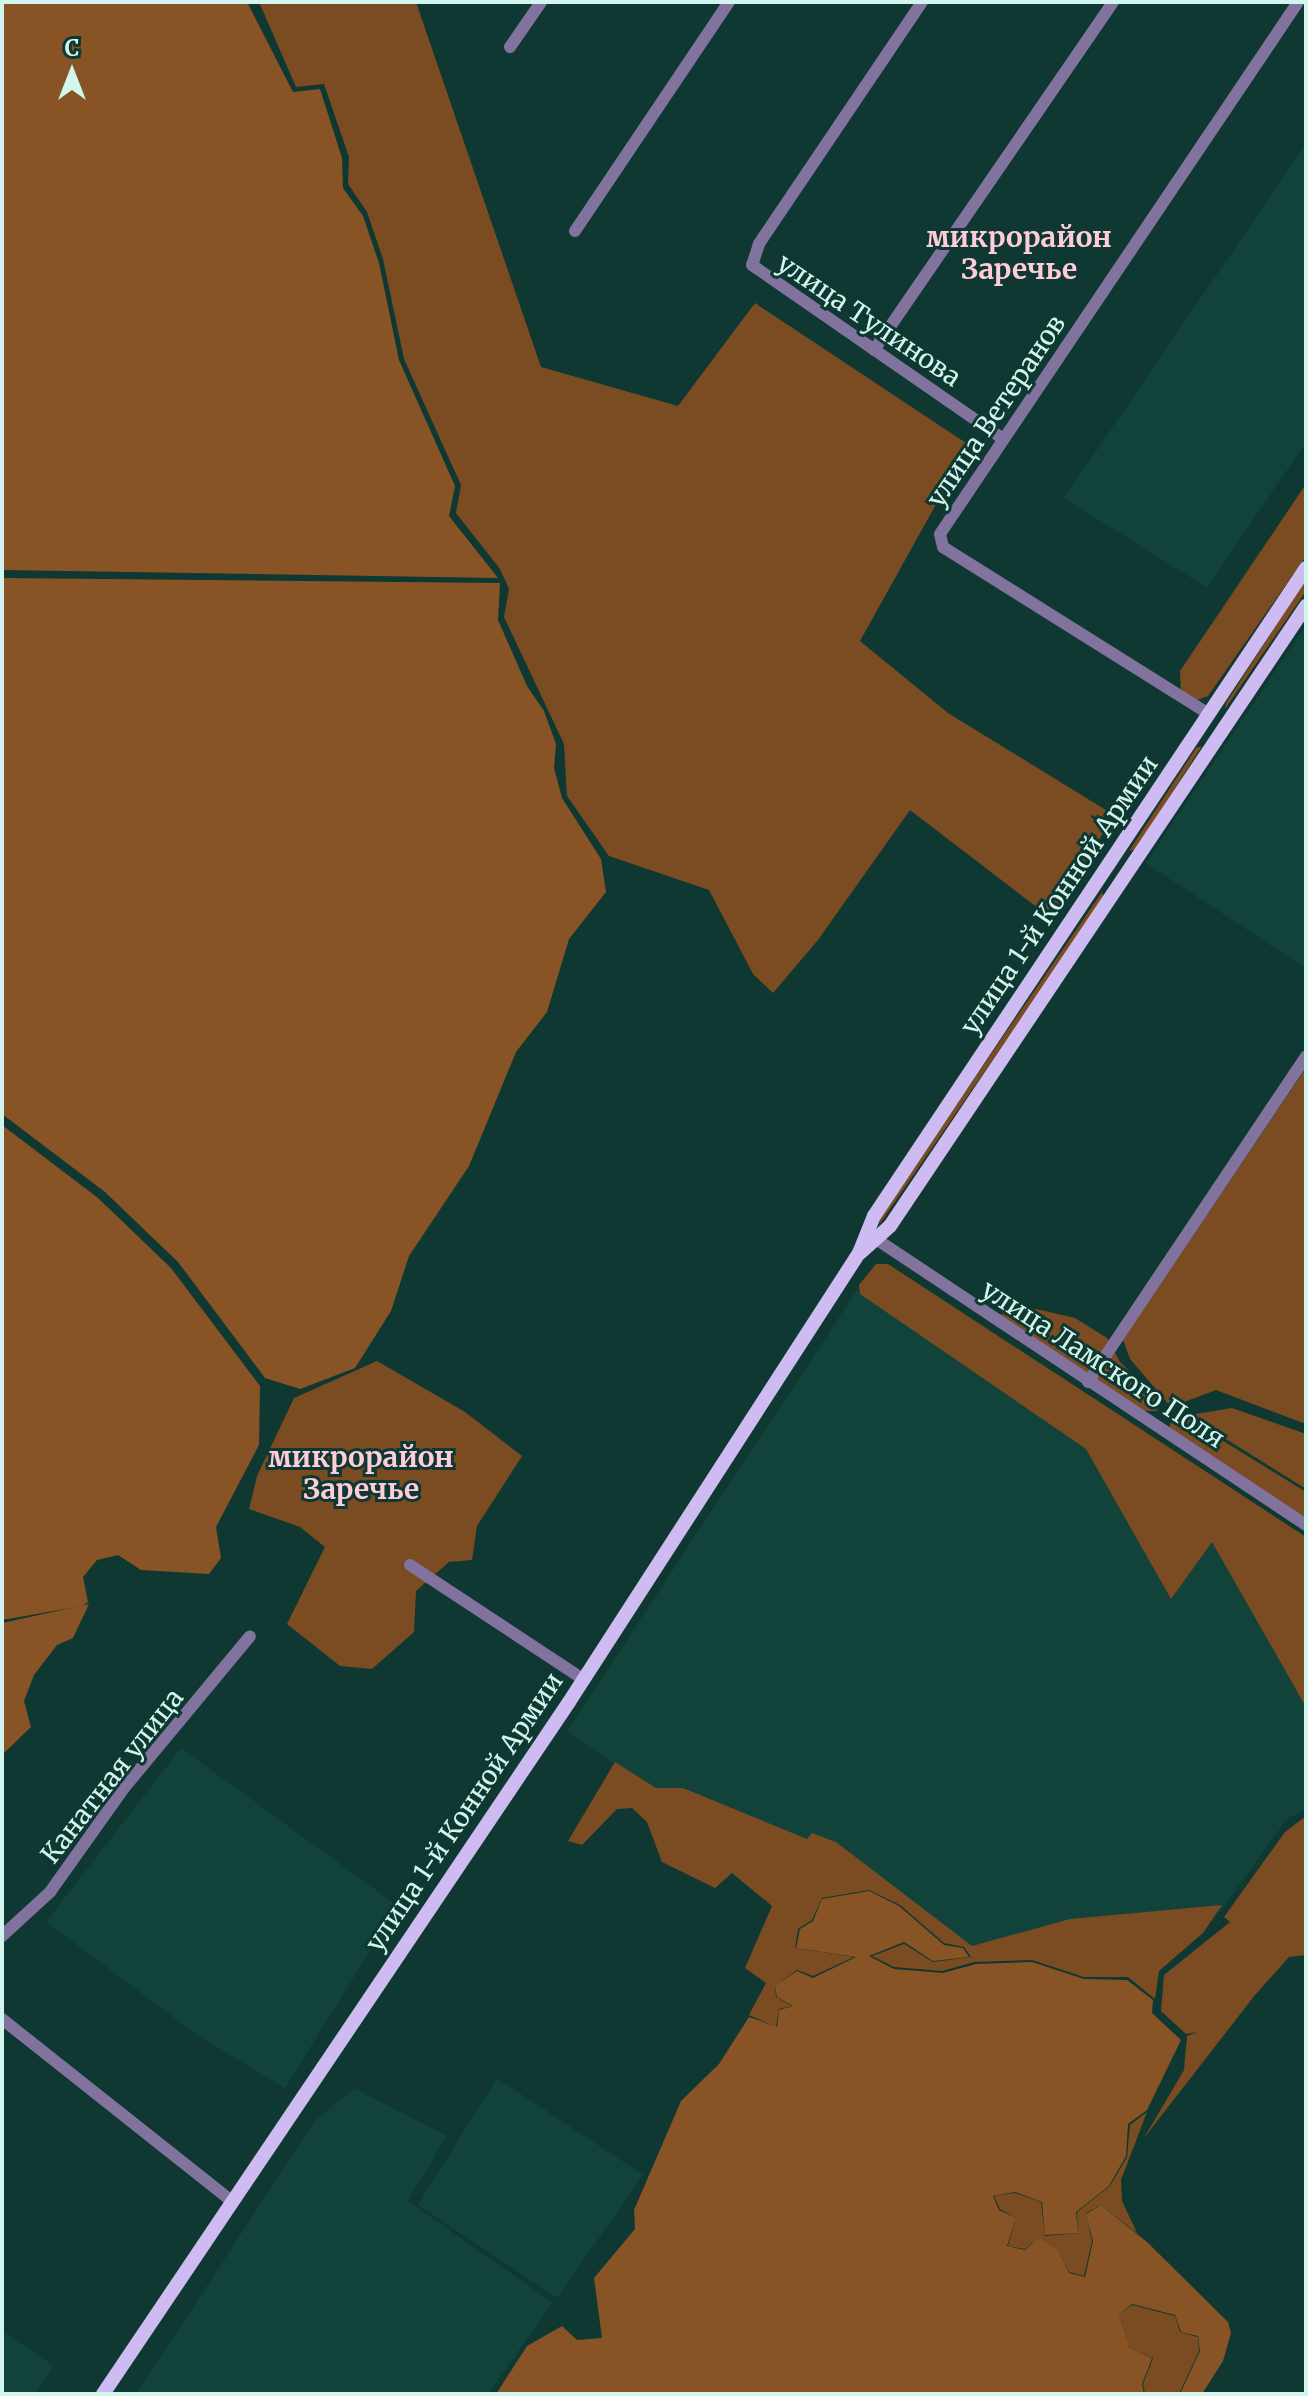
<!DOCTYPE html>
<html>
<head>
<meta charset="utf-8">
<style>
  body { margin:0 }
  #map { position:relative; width:1308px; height:2396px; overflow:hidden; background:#0e3831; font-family:Merriweather,serif }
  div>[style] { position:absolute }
  .built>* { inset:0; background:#11433b }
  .green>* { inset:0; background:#7b4c21 }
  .forest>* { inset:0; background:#885425 }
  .minor>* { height:12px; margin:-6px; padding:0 6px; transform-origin:6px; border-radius:6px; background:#81729e }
  .major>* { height:14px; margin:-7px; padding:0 7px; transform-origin:7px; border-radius:7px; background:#cdbbf2 }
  span { translate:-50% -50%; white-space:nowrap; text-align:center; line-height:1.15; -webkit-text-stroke:6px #0e3831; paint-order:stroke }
  .street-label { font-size:26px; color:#d2f6ee }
  .neighbourhood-label { font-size:28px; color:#ffccda; font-weight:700 }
  .frame { position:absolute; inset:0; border:4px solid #d2f6ee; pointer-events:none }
  .north { position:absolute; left:32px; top:32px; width:80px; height:80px; -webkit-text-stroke:6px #0e3831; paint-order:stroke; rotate:0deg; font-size:22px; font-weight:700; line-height:32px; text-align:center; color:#d2f6ee }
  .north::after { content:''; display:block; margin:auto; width:28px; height:36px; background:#d2f6ee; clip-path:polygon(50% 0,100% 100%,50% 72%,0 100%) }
</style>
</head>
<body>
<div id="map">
  <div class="built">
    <div style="clip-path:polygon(1306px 144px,1306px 442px,1207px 588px,1064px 498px)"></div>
    <div style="clip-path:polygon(1306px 625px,1306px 969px,1146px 863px)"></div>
    <div style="clip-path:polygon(857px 1290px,1212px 1536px,1306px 1699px,1306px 1809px,1287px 1819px,1220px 1912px,1087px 1924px,971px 1951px,830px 1848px,652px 1790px,567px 1731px)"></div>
    <div style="clip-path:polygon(181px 1748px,398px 1906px,285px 2088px,200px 2037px,46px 1922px)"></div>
    <div style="clip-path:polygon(497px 2078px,643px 2175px,557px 2298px,418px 2205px)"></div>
    <div style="clip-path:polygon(354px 2088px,447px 2136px,408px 2201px,552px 2302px,489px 2394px,136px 2394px,315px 2121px)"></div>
    <div style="clip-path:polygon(2px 2331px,54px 2366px,35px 2394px,2px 2394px)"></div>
  </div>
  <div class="green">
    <div style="clip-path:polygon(259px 2px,416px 2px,541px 367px,678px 406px,755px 303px,969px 445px,860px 641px,948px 713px,1114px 815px,1051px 918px,910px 810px,818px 940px,773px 993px,753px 974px,709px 890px,609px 856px,567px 796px,564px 744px,504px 617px,509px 589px,500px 569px,456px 513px,461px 485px,404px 359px,383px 259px,367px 212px,348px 184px,349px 157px,324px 84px,296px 87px)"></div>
    <div style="clip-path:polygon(1306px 484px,1306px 556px,1208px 696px,1197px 700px,1181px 691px,1180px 671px)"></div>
    <div style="clip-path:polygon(1306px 579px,1306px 591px,1225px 709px,1226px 703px)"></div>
    <div style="clip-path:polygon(1202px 746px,1136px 849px,1129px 851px,1196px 748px)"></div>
    <div style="clip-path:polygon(1102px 892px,1104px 898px,879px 1225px,883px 1212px)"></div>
    <div style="clip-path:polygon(1306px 1068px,1306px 1424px,1216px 1390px,1171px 1407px,1130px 1359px,1123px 1340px)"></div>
    <div style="clip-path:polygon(876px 1264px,888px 1264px,1306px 1537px,1306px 1707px,1212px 1542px,1171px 1599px,1086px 1449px,860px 1294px,859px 1285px)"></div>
    <div style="clip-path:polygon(1036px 1309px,1075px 1318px,1107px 1338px,1120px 1362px,1160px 1400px,1157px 1411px,1145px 1411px,997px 1315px)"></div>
    <div style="clip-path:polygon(377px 1361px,465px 1412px,522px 1456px,477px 1526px,472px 1560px,449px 1562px,416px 1591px,414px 1632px,372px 1669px,340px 1666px,287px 1624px,325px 1547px,300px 1527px,249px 1509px,257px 1476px,294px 1398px)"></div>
    <div style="clip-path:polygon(1232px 1408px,1306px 1434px,1306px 1489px,1221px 1436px,1201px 1436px,1172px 1418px)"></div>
    <div style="clip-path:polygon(1171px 1421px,1200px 1438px,1220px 1439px,1306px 1492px,1306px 1520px,1169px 1429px)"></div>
    <div style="clip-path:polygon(615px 1762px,656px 1788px,683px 1788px,807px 1839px,812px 1833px,836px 1842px,972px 1946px,1070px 1919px,1222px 1905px,1203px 1933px,1159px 1971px,1155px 1999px,1128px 1977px,1084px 1977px,1032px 1960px,974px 1962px,942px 1971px,894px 1967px,872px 1956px,904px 1944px,933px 1962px,971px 1957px,964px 1947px,944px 1943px,900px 1905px,869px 1890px,822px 1898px,812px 1920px,798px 1929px,795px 1948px,854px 1957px,813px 1976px,797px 1970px,775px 1986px,776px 1997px,792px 2006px,779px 2009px,776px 2027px,749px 2015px,766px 1983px,745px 1968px,772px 1906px,732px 1873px,715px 1888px,662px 1862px,647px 1822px,632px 1808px,617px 1809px,582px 1845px,568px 1841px)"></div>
    <div style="clip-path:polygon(1306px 1816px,1306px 1955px,1289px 1957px,1255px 1995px,1144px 2138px,1184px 2070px,1187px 2036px,1198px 2032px,1186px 2034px,1161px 2011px,1164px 1975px,1230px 1922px,1224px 1917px,1285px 1832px)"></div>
    <div style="clip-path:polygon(1147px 2112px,1121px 2180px,1122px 2201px,1137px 2233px,1101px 2205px,1086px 2213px,1092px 2241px,1084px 2276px,1069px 2272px,1058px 2250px,1039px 2237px,1025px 2249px,1008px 2246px,1016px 2218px,1000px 2209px,994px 2196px,1015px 2193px,1041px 2202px,1045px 2236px,1078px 2233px,1077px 2212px,1110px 2186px,1127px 2157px,1130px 2125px)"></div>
    <div style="clip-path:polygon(1132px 2305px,1175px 2316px,1180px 2332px,1198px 2337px,1199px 2351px,1179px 2394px,1145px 2394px,1143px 2384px,1153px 2358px,1130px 2348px,1119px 2314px)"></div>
  </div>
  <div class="forest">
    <div style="clip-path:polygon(2px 2px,247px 2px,293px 92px,320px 89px,342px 158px,343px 188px,363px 216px,379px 263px,399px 360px,455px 486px,449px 516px,498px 578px,2px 570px)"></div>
    <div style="clip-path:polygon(2px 578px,500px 583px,498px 620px,527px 686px,544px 711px,556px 744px,554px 768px,562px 798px,601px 859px,606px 892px,569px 939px,547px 1012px,516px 1052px,469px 1166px,409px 1256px,391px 1311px,355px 1368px,300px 1389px,265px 1378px,178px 1262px,105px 1192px,2px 1114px)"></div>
    <div style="clip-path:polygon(2px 1125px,98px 1198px,171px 1268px,260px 1386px,259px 1445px,216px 1527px,221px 1558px,209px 1574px,141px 1570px,118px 1555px,97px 1560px,83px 1577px,88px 1602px,82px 1606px,2px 1620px)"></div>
    <div style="clip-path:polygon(89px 1604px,73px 1638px,57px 1645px,34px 1675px,24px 1701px,31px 1727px,2px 1755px,2px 1623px)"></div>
    <div style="clip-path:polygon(869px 1891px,899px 1906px,944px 1945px,963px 1948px,969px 1957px,933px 1961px,904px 1942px,869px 1956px,894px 1969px,943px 1973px,976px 1964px,1032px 1962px,1084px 1979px,1127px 1980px,1153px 2000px,1152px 2013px,1181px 2040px,1147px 2110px,1128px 2124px,1126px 2156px,1109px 2186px,1076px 2212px,1078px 2233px,1045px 2235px,1042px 2202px,1015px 2192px,993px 2196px,999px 2210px,1016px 2218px,1007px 2246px,1025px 2250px,1039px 2237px,1058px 2250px,1069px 2273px,1085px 2277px,1093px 2241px,1086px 2214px,1101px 2205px,1147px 2242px,1228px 2322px,1231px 2333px,1223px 2361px,1202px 2394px,1180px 2394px,1200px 2351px,1198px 2336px,1181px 2332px,1175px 2315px,1132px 2304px,1119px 2314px,1130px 2348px,1152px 2358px,1142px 2384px,1144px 2394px,496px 2394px,527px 2346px,562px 2326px,577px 2340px,602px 2338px,594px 2278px,635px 2229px,634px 2210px,681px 2101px,719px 2064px,749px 2017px,777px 2027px,779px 2010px,793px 2006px,777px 1997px,775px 1986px,797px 1971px,813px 1978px,856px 1957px,796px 1948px,800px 1929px,813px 1921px,822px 1899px)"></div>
  </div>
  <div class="minor">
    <div style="left:922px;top:2px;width:292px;rotate:124deg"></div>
    <div style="left:759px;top:244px;width:22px;rotate:108deg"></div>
    <div style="left:752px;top:265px;width:304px;rotate:34.7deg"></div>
    <div style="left:510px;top:47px;width:55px;rotate:-55.4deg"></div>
    <div style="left:575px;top:231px;width:276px;rotate:-56.1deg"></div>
    <div style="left:874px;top:350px;width:422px;rotate:-55.5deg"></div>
    <div style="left:1209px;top:714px;width:314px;rotate:-147.9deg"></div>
    <div style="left:943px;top:547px;width:13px;rotate:-103deg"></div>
    <div style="left:940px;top:534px;width:641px;rotate:-56.06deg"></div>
    <div style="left:876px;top:1239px;width:516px;rotate:33.63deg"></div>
    <div style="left:1088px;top:1382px;width:392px;rotate:-56.2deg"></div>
    <div style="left:410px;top:1565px;width:207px;rotate:33.4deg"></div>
    <div style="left:2px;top:1936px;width:65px;rotate:-42.5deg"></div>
    <div style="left:50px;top:1892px;width:128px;rotate:-54.6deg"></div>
    <div style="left:124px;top:1788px;width:197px;rotate:-50.3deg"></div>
    <div style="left:2px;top:2019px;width:293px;rotate:38.4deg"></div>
  </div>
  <div class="major">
    <div style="left:860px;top:1253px;width:40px;rotate:-42deg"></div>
    <div style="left:890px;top:1226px;width:747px;rotate:-56.14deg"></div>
    <div style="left:103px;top:2394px;width:834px;rotate:-56.04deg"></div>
    <div style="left:569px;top:1702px;width:535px;rotate:-57.14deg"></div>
    <div style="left:859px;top:1253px;width:40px;rotate:-68deg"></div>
    <div style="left:874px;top:1216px;width:779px;rotate:-56.31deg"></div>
  </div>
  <div class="street-label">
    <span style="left:869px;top:320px;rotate:34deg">улица Тулинова</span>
    <span style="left:996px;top:411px;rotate:-56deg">улица Ветеранов</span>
    <span style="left:1059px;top:895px;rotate:-56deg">улица 1-й Конной Армии</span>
    <span style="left:1103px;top:1364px;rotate:33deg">улица Ламского Поля</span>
    <span style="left:112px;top:1776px;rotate:-52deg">Канатная улица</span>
    <span style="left:464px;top:1812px;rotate:-56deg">улица 1-й Конной Армии</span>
  </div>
  <div class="neighbourhood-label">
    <span style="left:1019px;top:253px">микрорайон<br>Заречье</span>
    <span style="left:361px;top:1473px">микрорайон<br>Заречье</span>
  </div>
  <div class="frame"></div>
  <div class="north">С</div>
</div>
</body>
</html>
